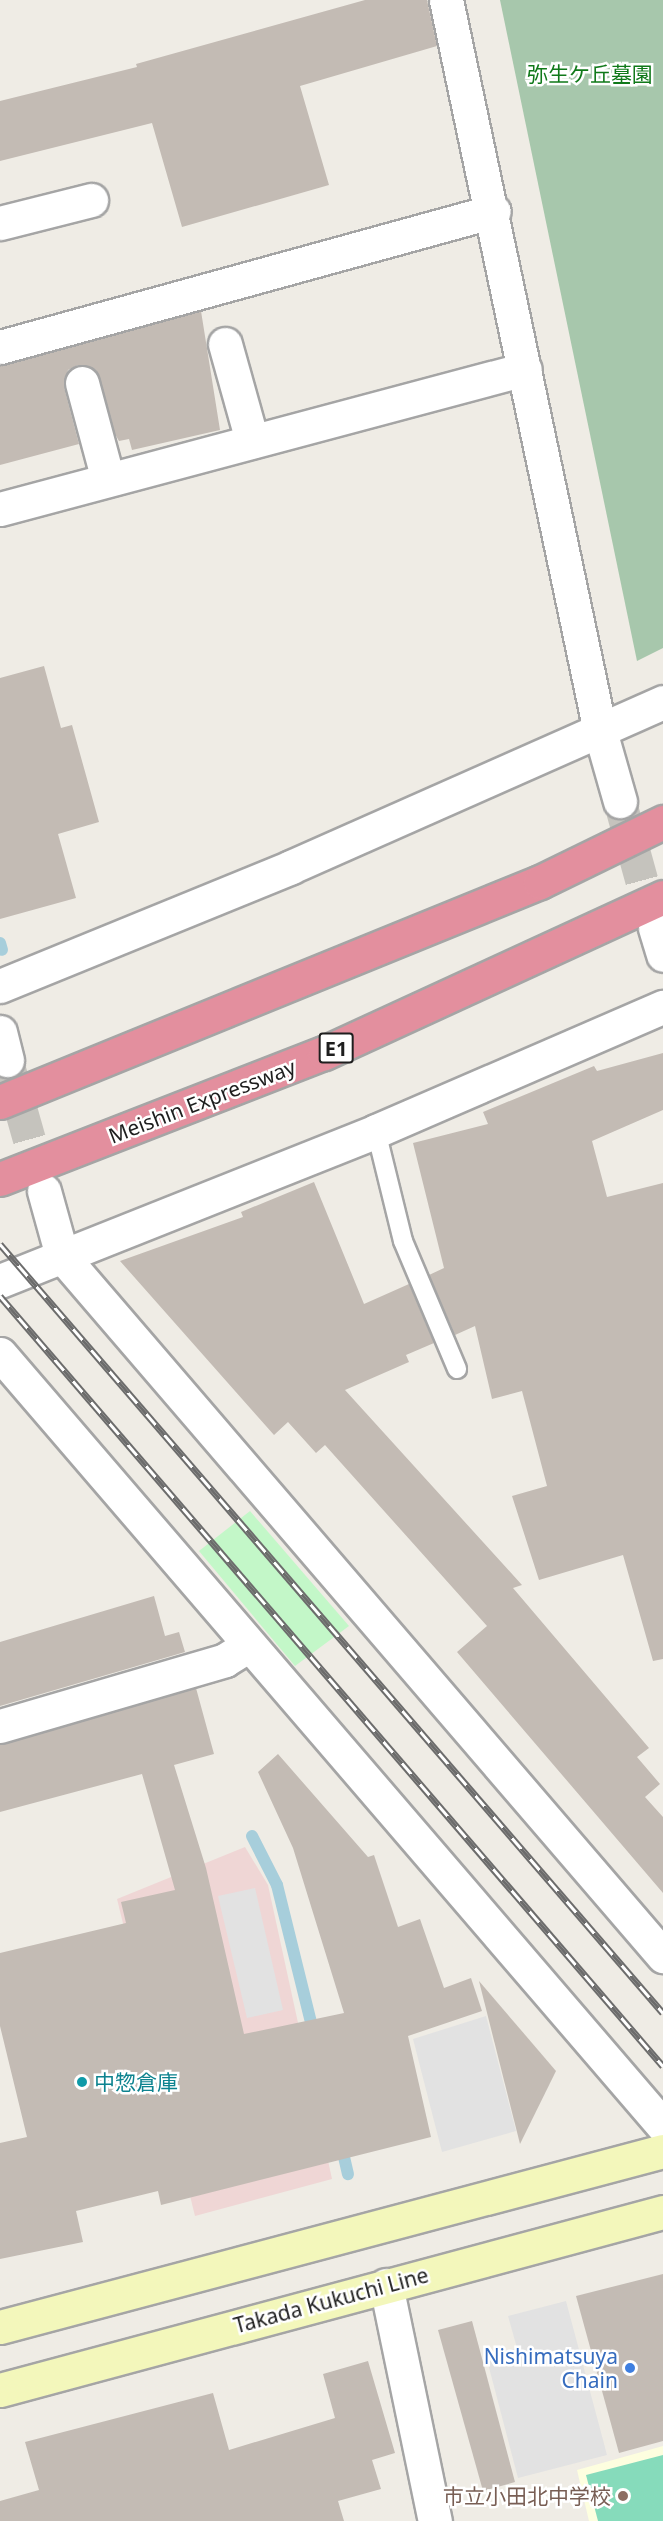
<!DOCTYPE html>
<html>
<head>
<meta charset="utf-8">
<style>
  body { margin:0 }
  #map { position:relative; width:663px; height:2521px; overflow:hidden; background:#efece5; font-family:"Noto Sans","Noto Sans JP",sans-serif }
  div>[style] { position:absolute }
  .commercial>* { inset:0; background:#efd6d5 }
  .education>* { inset:0; background:#fdfedf }
  .cemetery>* { inset:0; background:#a7c7ac }
  .park>* { inset:0; background:#c3f7c8 }
  .pitch>* { inset:0; background:#86dbbb }
  .parking>* { inset:0; background:#e2e2e2 }
  .stream>* { height:12px; margin:-6px; padding:0 6px; transform-origin:6px; border-radius:6px; background:#a7cedb }
  .building>* { inset:0; background:#c3bbb4 }
  .minor-tunnel>* { height:33px; margin-top:-16.5px; transform-origin:0; background:repeating-linear-gradient(90deg,#c5c3bd 0 33px,transparent 0 49px) }
  .roads { filter:drop-shadow(2px 0 #a5a5a5) drop-shadow(-2px 0 #a5a5a5) drop-shadow(0 2px #a5a5a5) drop-shadow(0 -2px #a5a5a5) }
  .service>* { height:18px; margin:-9px; padding:0 9px; transform-origin:9px; border-radius:9px; background:#fff }
  .minor>* { height:33px; margin:-16.5px; padding:0 16.5px; transform-origin:16.5px; border-radius:16.5px; background:#fff }
  .secondary>* { height:33px; margin:-16.5px; padding:0 16.5px; transform-origin:16.5px; border-radius:16.5px; background:#f3f7bb }
  .motorway>* { height:33px; margin:-16.5px; padding:0 16.5px; transform-origin:16.5px; border-radius:16.5px; background:#e38f9e }
  .rail>* { height:7px; margin-top:-3.5px; transform-origin:0; background:repeating-linear-gradient(90deg,#fff 0 14px,#6c6c6c 0 28px); box-sizing:border-box; border-block:2px solid #6c6c6c }
  .dots>* { width:16px; height:16px; translate:-50% -50%; box-sizing:border-box; border:3px solid #fff; border-radius:50% }
  span { translate:-50% -50%; white-space:nowrap; text-align:center; line-height:1.15; -webkit-text-stroke:5px #fff; paint-order:stroke }
  .shield-label span { padding:2px 4px; background:#fff; border:2px solid; border-radius:4px; -webkit-text-stroke-width:0 }
  .shield-label { font-size:20px; color:#1e1e1e; font-weight:700 }
  .park-label { font-size:21px; color:#10791a }
  .street-label { font-size:21px; color:#1e1e1e }
  .culture-label { font-size:21px; color:#0d838f }
  .left { translate:0 -50%; text-align:left }
  .shop-label { font-size:21px; color:#366cbe }
  .right { translate:-100% -50%; text-align:right }
  .education-label { font-size:21px; color:#785e54 }
</style>
</head>
<body>
<div id="map">
  <div class="commercial">
    <div style="clip-path:polygon(245px 1847px,268px 1885px,332px 2179px,195px 2216px,117px 1899px)"></div>
  </div>
  <div class="education">
    <div style="clip-path:polygon(663px 2446px,663px 2521px,589px 2521px,577px 2470px)"></div>
  </div>
  <div class="cemetery">
    <div style="clip-path:polygon(500px 0,663px 0,663px 648px,637px 661px)"></div>
  </div>
  <div class="park">
    <div style="clip-path:polygon(250px 1511px,349px 1626px,295px 1666px,199px 1551px)"></div>
  </div>
  <div class="pitch">
    <div style="clip-path:polygon(663px 2455px,663px 2521px,598px 2521px,586px 2475px)"></div>
  </div>
  <div class="parking">
    <div style="clip-path:polygon(255px 1888px,283px 2010px,247px 2018px,218px 1896px)"></div>
    <div style="clip-path:polygon(486px 2016px,516px 2131px,442px 2152px,413px 2039px)"></div>
    <div style="clip-path:polygon(566px 2301px,607px 2455px,518px 2478px,486px 2356px,517px 2348px,508px 2316px)"></div>
  </div>
  <div class="stream">
    <div style="left:0;top:943px;width:7px;rotate:74deg"></div>
    <div style="left:252px;top:1836px;width:55px;rotate:63deg"></div>
    <div style="left:277px;top:1885px;width:154px;rotate:76.1deg"></div>
    <div style="left:341px;top:2144px;width:31px;rotate:77deg"></div>
  </div>
  <div class="building">
    <div style="clip-path:polygon(365px 0,427px 0,437px 46px,300px 86px,329px 185px,182px 227px,152px 123px,0 161px,0 101px,137px 67px,136px 64px)"></div>
    <div style="clip-path:polygon(201px 311px,220px 430px,132px 450px,129px 439px,119px 441px,115px 434px,96px 370px,78px 365px,68px 370px,64px 387px,79px 444px,0 465px,0 365px)"></div>
    <div style="clip-path:polygon(44px 666px,61px 728px,72px 725px,99px 822px,58px 834px,76px 898px,0 919px,0 678px)"></div>
    <div style="clip-path:polygon(663px 1053px,663px 1110px,592px 1141px,607px 1197px,663px 1183px,663px 1659px,653px 1661px,623px 1555px,539px 1580px,512px 1496px,547px 1486px,522px 1391px,492px 1399px,475px 1326px,455px 1335px,429px 1275px,444px 1268px,413px 1143px,488px 1124px,483px 1112px,594px 1066px,597px 1071px)"></div>
    <div style="clip-path:polygon(314px 1182px,364px 1304px,409px 1284px,434px 1343px,406px 1355px,409px 1362px,345px 1390px,522px 1585px,513px 1588px,649px 1748px,637px 1757px,660px 1784px,645px 1797px,663px 1817px,663px 1893px,457px 1652px,487px 1626px,325px 1445px,316px 1453px,288px 1422px,274px 1435px,120px 1261px,243px 1217px,241px 1212px)"></div>
    <div style="clip-path:polygon(154px 1596px,165px 1636px,179px 1632px,185px 1652px,0 1706px,0 1642px)"></div>
    <div style="clip-path:polygon(196px 1688px,214px 1754px,174px 1765px,206px 1868px,244px 2034px,344px 2013px,293px 1848px,258px 1772px,278px 1754px,368px 1857px,374px 1855px,398px 1927px,420px 1919px,444px 1988px,471px 1978px,482px 2011px,408px 2036px,431px 2137px,161px 2205px,158px 2191px,76px 2211px,83px 2242px,0 2259px,0 2143px,27px 2137px,0 2026px,0 1953px,126px 1923px,121px 1902px,175px 1890px,142px 1774px,0 1812px,0 1744px)"></div>
    <div style="clip-path:polygon(479px 1981px,556px 2071px,520px 2144px)"></div>
    <div style="clip-path:polygon(663px 2274px,663px 2441px,619px 2453px,576px 2296px)"></div>
    <div style="clip-path:polygon(472px 2321px,515px 2482px,483px 2491px,438px 2330px)"></div>
    <div style="clip-path:polygon(368px 2361px,395px 2453px,372px 2460px,381px 2489px,338px 2501px,344px 2521px,0 2521px,0 2501px,39px 2490px,25px 2442px,213px 2393px,229px 2450px,335px 2418px,323px 2374px)"></div>
  </div>
  <div class="minor-tunnel">
    <div style="left:620px;top:801px;width:132px;rotate:74.6deg"></div>
    <div style="left:7px;top:1060px;width:136px;rotate:74.2deg"></div>
  </div>
  <div class="roads">
    <div class="service">
      <div style="left:376px;top:1131px;width:113px;rotate:76.2deg"></div>
      <div style="left:403px;top:1241px;width:139px;rotate:67.1deg"></div>
    </div>
    <div class="minor">
      <div style="left:446px;top:0;width:747px;rotate:78.1deg"></div>
      <div style="left:600px;top:731px;width:73px;rotate:74.1deg"></div>
      <div style="left:0;top:223px;width:94px;rotate:-14.2deg"></div>
      <div style="left:225px;top:344px;width:101px;rotate:74.4deg"></div>
      <div style="left:0;top:347px;width:512px;rotate:-15.39deg"></div>
      <div style="left:82px;top:383px;width:100px;rotate:75deg"></div>
      <div style="left:0;top:509px;width:543px;rotate:-14.93deg"></div>
      <div style="left:655px;top:928px;width:28px;rotate:73deg"></div>
      <div style="left:0;top:986px;width:314px;rotate:-22.2deg"></div>
      <div style="left:291px;top:867px;width:407px;rotate:-23.9deg"></div>
      <div style="left:0;top:1032px;width:29px;rotate:76deg"></div>
      <div style="left:44px;top:1191px;width:67px;rotate:74.5deg"></div>
      <div style="left:62px;top:1256px;width:923px;rotate:49.35deg"></div>
      <div style="left:0;top:1281px;width:405px;rotate:-21.7deg"></div>
      <div style="left:376px;top:1131px;width:313px;rotate:-23.4deg"></div>
      <div style="left:0;top:1354px;width:1018px;rotate:49.34deg"></div>
      <div style="left:0;top:1726px;width:234px;rotate:-16.3deg"></div>
      <div style="left:225px;top:1660px;width:28px;rotate:-32deg"></div>
      <div style="left:386px;top:2285px;width:241px;rotate:78.3deg"></div>
    </div>
    <div class="secondary">
      <div style="left:0;top:2327px;width:686px;rotate:-14.87deg"></div>
      <div style="left:0;top:2390px;width:686px;rotate:-15.03deg"></div>
    </div>
    <div class="motorway">
      <div style="left:0;top:1102px;width:583px;rotate:-22.17deg"></div>
      <div style="left:540px;top:882px;width:137px;rotate:-26deg"></div>
      <div style="left:0;top:1179px;width:348px;rotate:-21.3deg"></div>
      <div style="left:324px;top:1053px;width:373px;rotate:-24.7deg"></div>
    </div>
  </div>
  <div class="rail">
    <div style="left:0;top:1244px;width:1015px;rotate:49.23deg"></div>
    <div style="left:0;top:1296px;width:1016px;rotate:49.27deg"></div>
  </div>
  <div class="dots">
    <div style="left:82px;top:2082px;background:#0f9aa8"></div>
    <div style="left:630px;top:2368px;background:#3f7fe0"></div>
    <div style="left:623px;top:2496px;background:#8d6e63"></div>
  </div>
  <div class="shield-label">
    <span style="left:336px;top:1048px">E1</span>
  </div>
  <div class="park-label">
    <span style="left:590px;top:74px">弥生ケ丘墓園</span>
  </div>
  <div class="street-label">
    <span style="left:202px;top:1101px;rotate:-21deg">Meishin Expressway</span>
    <span style="left:331px;top:2300px;rotate:-15deg">Takada Kukuchi Line</span>
  </div>
  <div class="culture-label">
    <span class="left" style="left:94px;top:2082px">中惣倉庫</span>
  </div>
  <div class="shop-label">
    <span class="right" style="left:618px;top:2368px">Nishimatsuya<br>Chain</span>
  </div>
  <div class="education-label">
    <span class="right" style="left:611px;top:2496px">市立小田北中学校</span>
  </div>
</div>
</body>
</html>
